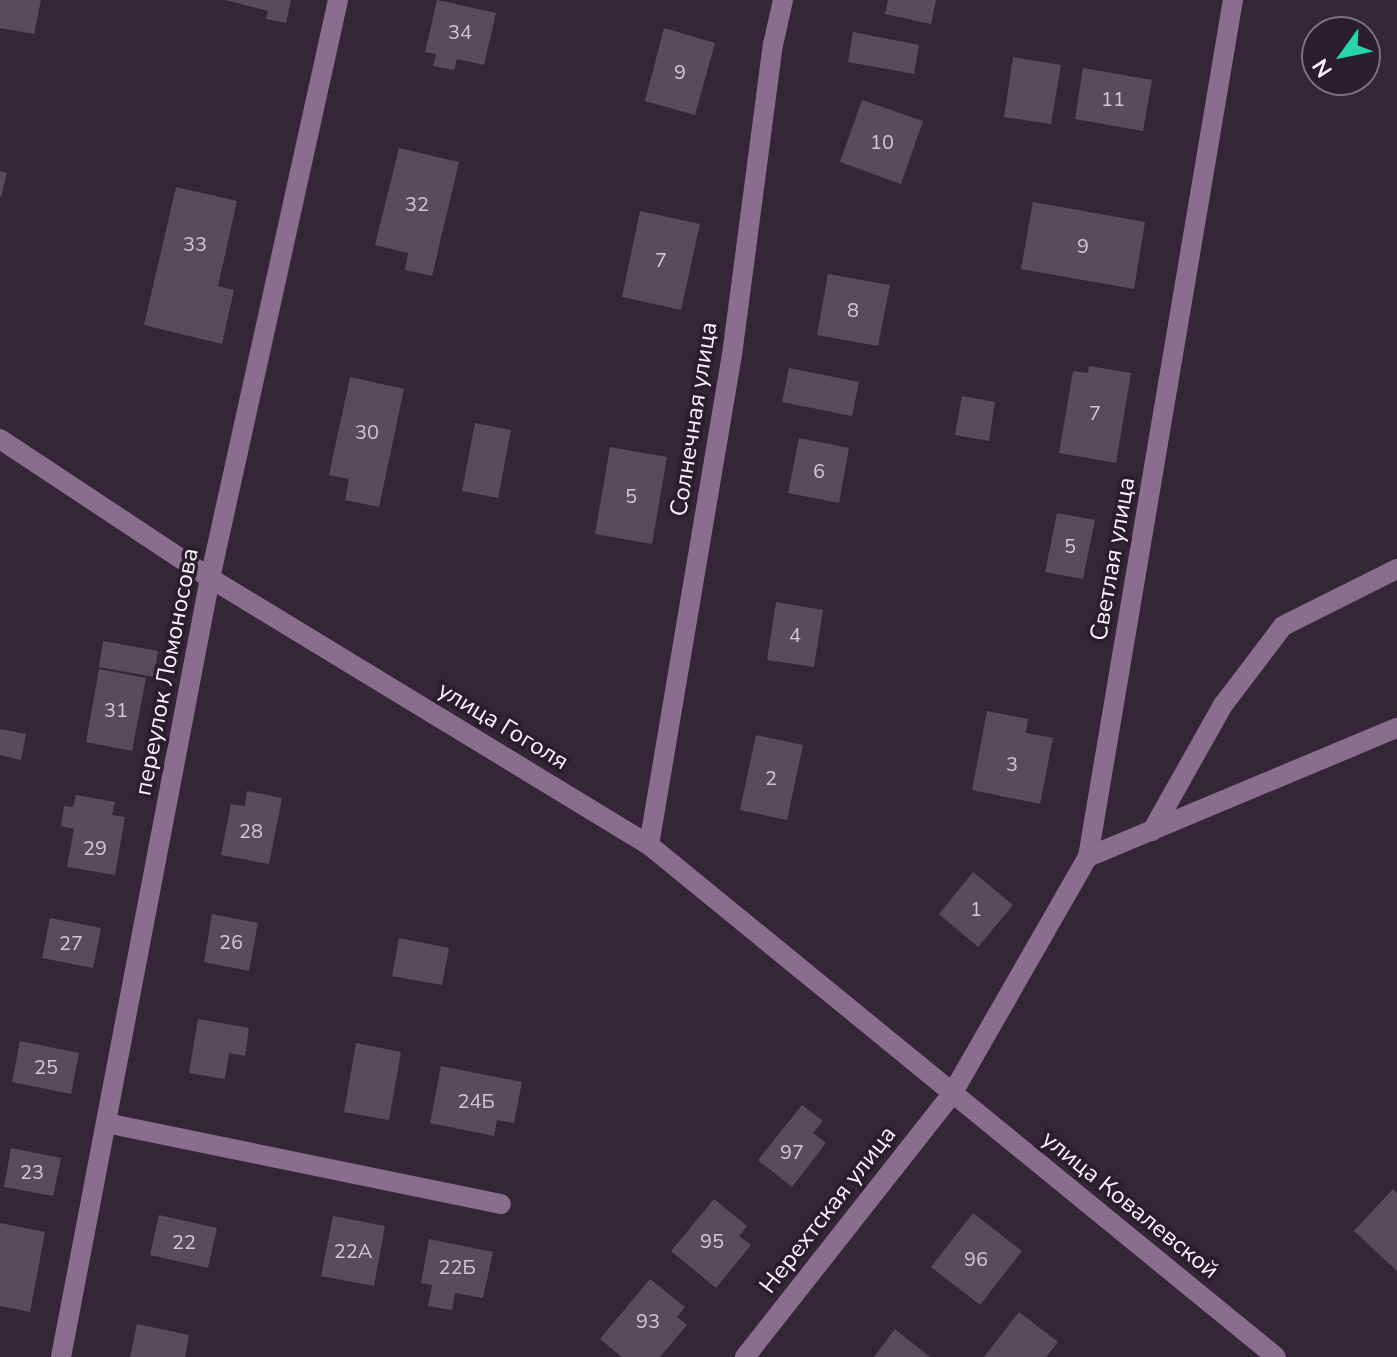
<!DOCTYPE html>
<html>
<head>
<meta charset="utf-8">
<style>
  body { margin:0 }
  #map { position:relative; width:1397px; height:1357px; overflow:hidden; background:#342636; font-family:"Nunito Sans",sans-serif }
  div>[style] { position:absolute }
  .building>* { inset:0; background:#5a4b5c }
  .minor>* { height:20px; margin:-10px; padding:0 10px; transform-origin:10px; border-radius:10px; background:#896f8d }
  span { translate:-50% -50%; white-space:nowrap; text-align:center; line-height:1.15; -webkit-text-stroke:7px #2a1d2c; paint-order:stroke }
  .number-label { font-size:20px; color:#d2c8d3 }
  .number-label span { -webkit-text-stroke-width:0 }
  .street-label { font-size:24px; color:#faf1fb }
  .north { position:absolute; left:1301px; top:16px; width:80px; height:80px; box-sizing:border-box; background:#2a1d2c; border:2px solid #7d727f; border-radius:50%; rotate:237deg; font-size:22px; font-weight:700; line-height:32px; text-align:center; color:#faf1fb }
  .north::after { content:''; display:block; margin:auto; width:28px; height:36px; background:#27d5ad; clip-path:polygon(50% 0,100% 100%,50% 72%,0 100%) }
</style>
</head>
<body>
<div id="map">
  <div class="building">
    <div style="clip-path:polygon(0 0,41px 0,34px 34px,0 28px)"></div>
    <div style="clip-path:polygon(226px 0,291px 0,286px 23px,266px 19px,268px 11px)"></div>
    <div style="clip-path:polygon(437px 0,496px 13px,484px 65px,457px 59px,454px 70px,433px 66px,436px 54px,425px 52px)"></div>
    <div style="clip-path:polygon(888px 0,936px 0,931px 24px,885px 14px)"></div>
    <div style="clip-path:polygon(664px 28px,715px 43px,695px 115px,645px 101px)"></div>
    <div style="clip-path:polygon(853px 32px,919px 45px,914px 74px,848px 62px)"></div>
    <div style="clip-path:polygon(1013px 57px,1061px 65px,1051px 124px,1004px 117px)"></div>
    <div style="clip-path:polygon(1083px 68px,1152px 80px,1143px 131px,1075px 119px)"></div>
    <div style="clip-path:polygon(862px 100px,923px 121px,901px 184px,840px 162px)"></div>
    <div style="clip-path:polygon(399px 148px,459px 162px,432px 276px,405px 270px,408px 253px,375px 245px)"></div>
    <div style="clip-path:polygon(0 171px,7px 173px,1px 197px,0 197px)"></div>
    <div style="clip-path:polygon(176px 187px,237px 201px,218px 286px,234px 290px,222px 344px,144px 325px)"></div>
    <div style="clip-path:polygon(1033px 202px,1145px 222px,1134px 289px,1021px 269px)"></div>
    <div style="clip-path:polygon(640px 211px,700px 224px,681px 310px,622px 297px)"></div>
    <div style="clip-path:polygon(828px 274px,890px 285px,878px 346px,817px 335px)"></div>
    <div style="clip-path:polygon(1089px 366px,1131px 373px,1116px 463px,1059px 453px,1073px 371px,1088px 373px)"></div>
    <div style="clip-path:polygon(789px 368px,859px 382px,852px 416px,782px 402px)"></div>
    <div style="clip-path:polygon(350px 377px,404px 389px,379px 507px,345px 500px,349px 479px,329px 475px)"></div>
    <div style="clip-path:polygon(962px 396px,995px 402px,989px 441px,955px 435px)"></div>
    <div style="clip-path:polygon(475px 423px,511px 430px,498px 498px,462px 491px)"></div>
    <div style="clip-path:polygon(799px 438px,849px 448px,839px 503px,788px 493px)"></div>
    <div style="clip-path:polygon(610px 447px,667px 457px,652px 544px,595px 534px)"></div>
    <div style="clip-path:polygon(1057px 513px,1095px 520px,1083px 579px,1045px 572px)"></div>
    <div style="clip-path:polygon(776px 602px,823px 610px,814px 667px,767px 660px)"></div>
    <div style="clip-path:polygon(103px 641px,158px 651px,154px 677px,99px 667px)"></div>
    <div style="clip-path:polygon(99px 669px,146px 678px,132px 751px,86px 742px)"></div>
    <div style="clip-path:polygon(987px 711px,1028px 719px,1026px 733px,1053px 738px,1040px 804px,972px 790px)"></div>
    <div style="clip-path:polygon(0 729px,26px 734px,21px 760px,0 755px)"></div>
    <div style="clip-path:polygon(756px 735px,803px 745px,787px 820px,740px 810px)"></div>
    <div style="clip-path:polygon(247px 791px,282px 798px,269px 864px,221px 855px,231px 804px,245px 806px)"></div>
    <div style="clip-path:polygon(76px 795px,115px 802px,112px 815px,125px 817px,115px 875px,67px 867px,74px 829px,61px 826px,64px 806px,73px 807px)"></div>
    <div style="clip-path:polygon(973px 872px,1013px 905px,978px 947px,939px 914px)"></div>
    <div style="clip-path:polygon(212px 914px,258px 923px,249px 971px,204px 962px)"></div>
    <div style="clip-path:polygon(50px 918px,101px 928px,93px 968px,42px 958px)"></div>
    <div style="clip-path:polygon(399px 938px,449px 948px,442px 985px,392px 976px)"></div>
    <div style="clip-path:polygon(198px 1019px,249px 1028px,245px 1056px,229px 1053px,225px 1079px,189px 1073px)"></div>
    <div style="clip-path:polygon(20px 1041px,79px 1053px,71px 1094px,12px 1082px)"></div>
    <div style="clip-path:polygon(356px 1043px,401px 1052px,389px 1120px,344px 1112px)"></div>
    <div style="clip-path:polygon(441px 1066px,522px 1082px,514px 1123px,497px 1120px,494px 1136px,430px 1123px)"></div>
    <div style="clip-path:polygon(802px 1105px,823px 1121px,813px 1133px,826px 1143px,792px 1187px,758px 1160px)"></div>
    <div style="clip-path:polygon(11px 1148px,61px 1158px,53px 1196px,4px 1187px)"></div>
    <div style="clip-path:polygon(1393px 1189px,1397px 1193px,1397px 1271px,1354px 1231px)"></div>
    <div style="clip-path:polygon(714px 1199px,747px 1226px,739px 1236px,751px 1245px,716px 1288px,671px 1251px)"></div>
    <div style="clip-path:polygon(973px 1213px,1022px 1251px,980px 1305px,931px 1267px)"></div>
    <div style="clip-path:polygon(159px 1215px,217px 1228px,208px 1268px,150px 1255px)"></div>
    <div style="clip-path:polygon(333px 1216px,385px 1226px,374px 1286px,321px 1276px)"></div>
    <div style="clip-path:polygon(0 1223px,45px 1232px,30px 1312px,0 1306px)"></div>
    <div style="clip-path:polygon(429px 1239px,493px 1252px,483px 1298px,455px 1293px,452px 1310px,428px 1306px,432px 1285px,421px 1283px)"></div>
    <div style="clip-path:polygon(650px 1279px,685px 1307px,677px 1317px,687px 1325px,660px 1357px,622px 1357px,600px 1339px)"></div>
    <div style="clip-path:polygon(1019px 1312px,1058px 1342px,1046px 1357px,984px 1357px)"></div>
    <div style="clip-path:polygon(137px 1324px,189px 1335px,185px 1357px,130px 1357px)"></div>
    <div style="clip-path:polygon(895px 1329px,930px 1357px,874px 1357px)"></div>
  </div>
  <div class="minor">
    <div style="left:0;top:439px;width:252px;rotate:33.5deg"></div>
    <div style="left:210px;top:578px;width:514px;rotate:31.31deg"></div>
    <div style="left:649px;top:845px;width:809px;rotate:39.23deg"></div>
    <div style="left:1152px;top:831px;width:145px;rotate:-60.6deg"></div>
    <div style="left:1223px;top:705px;width:99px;rotate:-52.8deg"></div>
    <div style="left:1283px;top:626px;width:127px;rotate:-26.6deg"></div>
    <div style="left:649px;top:845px;width:497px;rotate:-80.4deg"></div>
    <div style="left:732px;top:355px;width:313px;rotate:-82.5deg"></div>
    <div style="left:773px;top:45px;width:46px;rotate:-77.5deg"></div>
    <div style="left:1088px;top:857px;width:335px;rotate:-22.7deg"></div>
    <div style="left:106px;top:1123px;width:403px;rotate:11.6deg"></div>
    <div style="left:61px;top:1357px;width:793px;rotate:-79.17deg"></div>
    <div style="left:210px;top:578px;width:592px;rotate:-77.51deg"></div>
    <div style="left:745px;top:1357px;width:335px;rotate:-51.8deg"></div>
    <div style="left:952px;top:1094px;width:273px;rotate:-60.2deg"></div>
    <div style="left:1088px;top:857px;width:869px;rotate:-80.4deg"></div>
  </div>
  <div class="number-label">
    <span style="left:460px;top:32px">34</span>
    <span style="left:680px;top:72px">9</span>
    <span style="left:1113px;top:99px">11</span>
    <span style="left:882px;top:142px">10</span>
    <span style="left:417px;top:204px">32</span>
    <span style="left:195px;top:244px">33</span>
    <span style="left:1083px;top:246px">9</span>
    <span style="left:661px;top:260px">7</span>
    <span style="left:853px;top:310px">8</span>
    <span style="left:1095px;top:413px">7</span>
    <span style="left:367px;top:432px">30</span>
    <span style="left:819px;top:471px">6</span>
    <span style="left:631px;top:496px">5</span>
    <span style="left:1070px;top:546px">5</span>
    <span style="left:795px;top:635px">4</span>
    <span style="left:116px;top:710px">31</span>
    <span style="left:1012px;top:764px">3</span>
    <span style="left:771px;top:778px">2</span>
    <span style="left:251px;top:831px">28</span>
    <span style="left:95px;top:848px">29</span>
    <span style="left:976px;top:909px">1</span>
    <span style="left:231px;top:942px">26</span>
    <span style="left:71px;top:943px">27</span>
    <span style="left:46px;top:1067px">25</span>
    <span style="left:476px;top:1101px">24Б</span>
    <span style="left:792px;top:1152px">97</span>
    <span style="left:32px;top:1172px">23</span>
    <span style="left:712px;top:1241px">95</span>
    <span style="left:184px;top:1242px">22</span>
    <span style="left:353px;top:1251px">22А</span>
    <span style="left:976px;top:1259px">96</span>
    <span style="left:457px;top:1267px">22Б</span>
    <span style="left:648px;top:1321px">93</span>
  </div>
  <div class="street-label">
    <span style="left:694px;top:419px;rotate:-81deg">Солнечная улица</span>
    <span style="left:1113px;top:559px;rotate:-80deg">Светлая улица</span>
    <span style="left:167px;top:672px;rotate:-79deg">переулок Ломоносова</span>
    <span style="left:503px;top:726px;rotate:31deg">улица Гоголя</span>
    <span style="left:1130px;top:1205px;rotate:39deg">улица Ковалевской</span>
    <span style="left:828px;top:1210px;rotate:-52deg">Нерехтская улица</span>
  </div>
  <div class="north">N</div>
</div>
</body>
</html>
